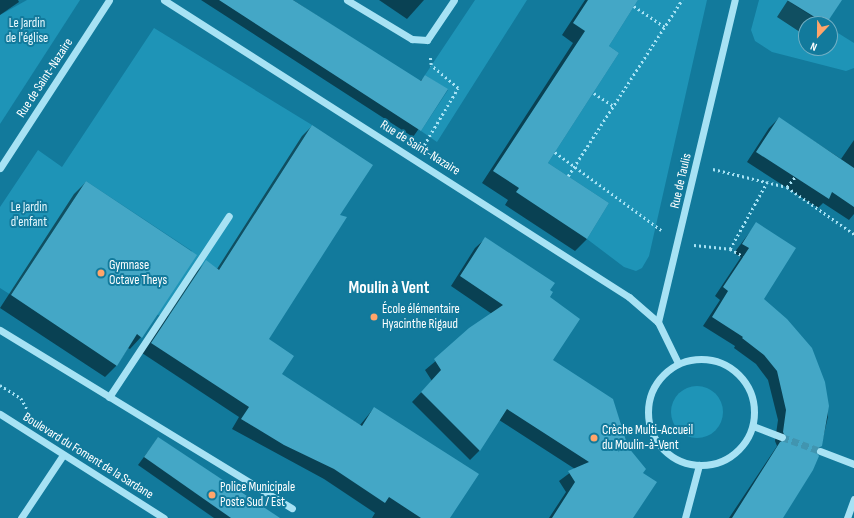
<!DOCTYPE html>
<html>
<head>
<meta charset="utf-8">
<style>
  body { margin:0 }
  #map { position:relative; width:854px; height:518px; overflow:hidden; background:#127a9c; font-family:"Sofia Sans Condensed",sans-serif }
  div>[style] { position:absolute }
  .green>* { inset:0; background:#1e94b7 }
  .round { border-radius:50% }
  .shadow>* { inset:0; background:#0007 }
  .building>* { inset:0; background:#44a7c6 }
  .minor-tunnel>* { height:7px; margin-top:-3.5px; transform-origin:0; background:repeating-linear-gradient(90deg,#4195b0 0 7px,transparent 0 10.5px) }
  .path>* { height:2.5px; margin-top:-1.25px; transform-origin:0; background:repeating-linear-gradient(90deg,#a7e2f4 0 2px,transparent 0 5px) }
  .minor>* { height:7px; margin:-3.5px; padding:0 3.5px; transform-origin:3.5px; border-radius:3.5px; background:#a7e2f4 }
  .minor>.ring { margin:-3.5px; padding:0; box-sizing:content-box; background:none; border:7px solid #a7e2f4; border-radius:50% }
  .dots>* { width:11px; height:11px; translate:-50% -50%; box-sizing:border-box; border:2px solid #127a9c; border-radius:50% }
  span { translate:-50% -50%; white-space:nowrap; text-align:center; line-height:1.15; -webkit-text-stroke:4px #127a9c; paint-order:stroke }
  .park-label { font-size:13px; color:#e8f9fe }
  .street-label { font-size:13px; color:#fff }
  .poi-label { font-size:13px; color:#fff }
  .left { translate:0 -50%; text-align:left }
  .district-label { font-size:17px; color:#fff; font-weight:700 }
  .north { position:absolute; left:798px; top:16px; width:40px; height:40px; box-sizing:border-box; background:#127a9c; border:1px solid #71afc4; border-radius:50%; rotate:202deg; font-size:11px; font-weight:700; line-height:16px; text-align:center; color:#fff }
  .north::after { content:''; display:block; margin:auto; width:14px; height:18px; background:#ffa56a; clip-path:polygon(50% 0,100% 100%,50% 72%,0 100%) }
</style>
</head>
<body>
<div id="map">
  <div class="green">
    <div style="clip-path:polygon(27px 0,80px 0,0 124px,0 15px)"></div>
    <div style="clip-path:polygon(475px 0,527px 0,437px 142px,421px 131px,448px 90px,425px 75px)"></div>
    <div style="clip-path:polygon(638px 0,707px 0,649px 256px,642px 268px,636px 271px,624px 267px,587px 239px,609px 203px,548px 163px,619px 53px,609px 46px)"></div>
    <div style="clip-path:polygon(759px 0,792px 0,791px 3px,824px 24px,806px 24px,806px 48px,830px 48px,830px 28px,854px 43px,854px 68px,846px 71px,772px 52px,755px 41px,751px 30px)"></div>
    <div style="clip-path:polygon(154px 28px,312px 125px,188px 318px,151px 314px,192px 251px,86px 181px,11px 295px,0 288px,0 207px,38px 150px,62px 167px)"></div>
    <div class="round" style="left:671px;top:386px;width:52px;height:52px"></div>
  </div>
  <div class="shadow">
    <div style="clip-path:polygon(0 0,18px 0,19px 2px,0 15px)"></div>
    <div style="clip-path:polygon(201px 0,293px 0,419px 82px,426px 76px,446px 90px,413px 137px)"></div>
    <div style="clip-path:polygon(379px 0,424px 0,407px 19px)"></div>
    <div style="clip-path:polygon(585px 0,637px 0,607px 46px,547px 164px,587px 239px,575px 251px,505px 205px,508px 200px,482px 183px,573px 43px,562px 35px)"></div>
    <div style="clip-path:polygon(788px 0,841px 0,825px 24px,806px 24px,806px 36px,777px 17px)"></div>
    <div style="clip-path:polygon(779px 118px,841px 159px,854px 140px,854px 214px,849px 220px,823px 203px,818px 208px,747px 162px,769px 128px)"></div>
    <div style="clip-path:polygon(312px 126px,339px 215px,267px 340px,280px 374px,360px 425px,374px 408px,449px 518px,372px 518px,375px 513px,324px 479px,232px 429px,239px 417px,142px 353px,196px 272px,206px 262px,217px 269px,302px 136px)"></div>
    <div style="clip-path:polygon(86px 182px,141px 337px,130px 349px,128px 348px,117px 365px,105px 377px,0 308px,74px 194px)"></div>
    <div style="clip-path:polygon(756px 224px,763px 299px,824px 382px,828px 417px,821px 446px,815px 451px,782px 518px,729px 518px,777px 446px,775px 441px,778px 420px,768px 380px,756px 364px,734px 348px,735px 346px,703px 326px,720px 300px,715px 296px,741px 257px,734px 253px)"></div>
    <div style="clip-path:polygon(485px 239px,549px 290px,551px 361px,627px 448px,642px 473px,632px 518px,549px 518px,566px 492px,559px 481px,575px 469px,499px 420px,480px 450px,470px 460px,412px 402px,432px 381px,425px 370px,492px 314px,451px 286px,475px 248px)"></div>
    <div style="clip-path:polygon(158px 438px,264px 518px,214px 518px,138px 465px)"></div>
  </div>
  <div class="building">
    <div style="clip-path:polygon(219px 0,293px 0,421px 81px,425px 75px,448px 89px,421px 131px)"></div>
    <div style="clip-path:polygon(588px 0,638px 0,609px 46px,619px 53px,548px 163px,609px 203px,587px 239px,516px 192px,519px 188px,493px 171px,585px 31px,573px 23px)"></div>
    <div style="clip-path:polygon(787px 0,842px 0,826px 24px)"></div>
    <div style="clip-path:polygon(779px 117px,854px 168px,854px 207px,832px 192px,829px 199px,756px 152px)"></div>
    <div style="clip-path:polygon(312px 125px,373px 165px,340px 215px,347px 217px,269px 339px,294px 356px,282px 374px,362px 426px,374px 407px,479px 474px,450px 518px,421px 518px,389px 497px,385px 503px,334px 469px,284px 445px,241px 419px,249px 407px,151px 343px,206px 260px,219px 270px)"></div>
    <div style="clip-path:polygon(86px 181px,197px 255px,142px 338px,137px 334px,117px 366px,11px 295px)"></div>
    <div style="clip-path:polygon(756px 222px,796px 248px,764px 299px,787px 319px,812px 348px,825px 382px,829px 406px,822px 446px,815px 450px,819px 456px,813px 470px,783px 518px,732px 518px,780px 442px,786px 439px,783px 432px,786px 410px,777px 371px,764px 355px,742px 338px,743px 337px,712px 317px,728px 291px,723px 287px,749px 248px,742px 244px)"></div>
    <div style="clip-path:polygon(485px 237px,555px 283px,550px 290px,553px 292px,550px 297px,580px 319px,553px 360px,613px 399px,628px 447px,646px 469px,643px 473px,657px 482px,633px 518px,552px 518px,575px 482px,568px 471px,589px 462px,507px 409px,480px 451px,421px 392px,441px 370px,434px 359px,469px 328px,503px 305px,460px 276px)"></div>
    <div style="clip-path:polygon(158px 437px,280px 518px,231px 518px,144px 457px)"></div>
  </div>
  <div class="minor-tunnel">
    <div style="left:782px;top:437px;width:40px;rotate:20.2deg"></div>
  </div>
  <div class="path">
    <div style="left:634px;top:6px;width:37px;rotate:34deg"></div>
    <div style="left:594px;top:93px;width:23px;rotate:34deg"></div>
    <div style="left:424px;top:145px;width:66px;rotate:-59.2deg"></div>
    <div style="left:458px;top:88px;width:35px;rotate:-140deg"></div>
    <div style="left:431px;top:65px;width:8px;rotate:-97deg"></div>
    <div style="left:555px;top:152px;width:132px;rotate:36.3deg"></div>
    <div style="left:713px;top:169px;width:76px;rotate:13.7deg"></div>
    <div style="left:787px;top:187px;width:82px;rotate:35deg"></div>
    <div style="left:568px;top:176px;width:210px;rotate:-57.1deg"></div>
    <div style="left:787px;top:187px;width:13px;rotate:-51deg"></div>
    <div style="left:694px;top:245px;width:36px;rotate:6deg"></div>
    <div style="left:730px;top:249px;width:77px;rotate:-61.1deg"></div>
    <div style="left:730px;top:249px;width:15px;rotate:28deg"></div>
    <div style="left:0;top:385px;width:25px;rotate:32deg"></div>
    <div style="left:21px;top:398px;width:13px;rotate:61deg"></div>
  </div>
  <div class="minor">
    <div style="left:164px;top:0;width:552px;rotate:32.57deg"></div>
    <div style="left:629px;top:297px;width:38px;rotate:41deg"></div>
    <div style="left:347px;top:0;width:76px;rotate:31deg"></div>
    <div style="left:412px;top:39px;width:15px;rotate:4deg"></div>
    <div style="left:427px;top:40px;width:48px;rotate:-56deg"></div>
    <div style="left:0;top:168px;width:200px;rotate:-57deg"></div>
    <div style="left:0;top:330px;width:342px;rotate:31.4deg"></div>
    <div class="ring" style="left:648px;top:359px;width:99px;height:99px"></div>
    <div style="left:678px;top:363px;width:46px;rotate:-116deg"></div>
    <div style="left:658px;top:322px;width:331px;rotate:-76.6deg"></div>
    <div style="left:109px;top:397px;width:217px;rotate:-56.5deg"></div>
    <div style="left:0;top:414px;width:194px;rotate:32.4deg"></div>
    <div style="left:753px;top:426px;width:31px;rotate:21deg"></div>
    <div style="left:820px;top:451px;width:36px;rotate:21deg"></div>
    <div style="left:21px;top:518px;width:76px;rotate:-56.3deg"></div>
    <div style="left:685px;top:518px;width:55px;rotate:-75.2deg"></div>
    <div style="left:847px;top:518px;width:20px;rotate:-70deg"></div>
  </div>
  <div class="dots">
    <div style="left:101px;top:273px;background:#ffa56a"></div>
    <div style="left:374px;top:317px;background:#ffa56a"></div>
    <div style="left:594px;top:438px;background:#ffa56a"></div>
    <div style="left:212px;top:495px;background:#ffa56a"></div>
  </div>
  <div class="park-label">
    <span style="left:27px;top:31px">Le Jardin<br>de l'église</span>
    <span style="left:29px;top:215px">Le Jardin<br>d'enfant</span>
  </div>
  <div class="street-label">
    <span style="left:45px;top:78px;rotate:-57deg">Rue de Saint-Nazaire</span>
    <span style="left:420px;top:148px;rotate:32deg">Rue de Saint-Nazaire</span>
    <span style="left:681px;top:181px;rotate:-77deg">Rue de Taulis</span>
    <span style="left:88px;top:456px;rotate:32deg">Boulevard du Foment de la Sardane</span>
  </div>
  <div class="poi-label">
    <span class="left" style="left:109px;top:273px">Gymnase<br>Octave Theys</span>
    <span class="left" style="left:382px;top:317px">École élémentaire<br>Hyacinthe Rigaud</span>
    <span class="left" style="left:602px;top:438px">Crèche Multi-Accueil<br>du Moulin-à-Vent</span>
    <span class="left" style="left:220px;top:495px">Police Municipale<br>Poste Sud / Est</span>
  </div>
  <div class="district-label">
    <span style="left:389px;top:289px">Moulin à Vent</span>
  </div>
  <div class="north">N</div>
</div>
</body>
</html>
